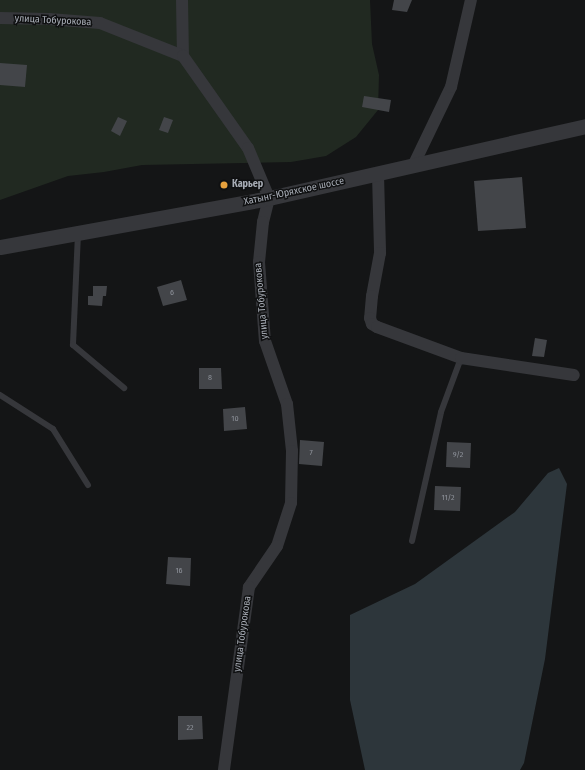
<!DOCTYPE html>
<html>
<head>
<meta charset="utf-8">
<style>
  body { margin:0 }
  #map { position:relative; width:585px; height:770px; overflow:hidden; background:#141516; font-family:"Fira Sans Condensed",sans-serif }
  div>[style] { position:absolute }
  .green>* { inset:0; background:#212921 }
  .water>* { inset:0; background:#2d363b }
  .building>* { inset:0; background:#434549 }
  .service>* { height:6px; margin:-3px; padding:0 3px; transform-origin:3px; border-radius:3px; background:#36373b }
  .minor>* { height:12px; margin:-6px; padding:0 6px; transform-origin:6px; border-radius:6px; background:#36373b }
  .tertiary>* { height:15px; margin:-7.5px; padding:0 7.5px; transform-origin:7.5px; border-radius:7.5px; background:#36373b }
  .dots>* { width:11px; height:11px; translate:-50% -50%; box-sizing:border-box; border:2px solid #0f1011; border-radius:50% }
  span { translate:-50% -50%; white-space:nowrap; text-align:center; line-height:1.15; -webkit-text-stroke:3px #0f1011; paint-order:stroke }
  .number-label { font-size:8px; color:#8e929a }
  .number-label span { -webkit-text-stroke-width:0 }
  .street-label { font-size:10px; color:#a7acb5 }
  .poi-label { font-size:10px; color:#a7acb5; font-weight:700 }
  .left { translate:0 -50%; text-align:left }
</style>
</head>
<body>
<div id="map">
  <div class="green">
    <div style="clip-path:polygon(0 0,370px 0,372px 44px,379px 75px,378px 110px,356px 137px,326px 156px,291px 162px,142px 165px,104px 172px,68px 176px,0 200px)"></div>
  </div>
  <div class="water">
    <div style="clip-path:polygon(559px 468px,567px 484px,545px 659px,524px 763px,520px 770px,365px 770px,350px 700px,350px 615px,415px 584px,515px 512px,548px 473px)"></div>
  </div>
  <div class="building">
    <div style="clip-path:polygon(394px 0,412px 0,407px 12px,392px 10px)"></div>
    <div style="clip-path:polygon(0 63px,27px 65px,25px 87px,0 85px)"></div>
    <div style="clip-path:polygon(364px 96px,391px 100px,389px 112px,362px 107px)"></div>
    <div style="clip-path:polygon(118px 117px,127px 121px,120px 136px,111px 131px)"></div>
    <div style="clip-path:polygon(164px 117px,173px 120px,168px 133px,159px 130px)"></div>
    <div style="clip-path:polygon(522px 177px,526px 228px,478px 231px,474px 181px)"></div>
    <div style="clip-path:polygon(181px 280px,187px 300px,163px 306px,157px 287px)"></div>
    <div style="clip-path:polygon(93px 286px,107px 286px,106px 296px,103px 296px,102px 306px,88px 305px,88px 296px,93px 296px)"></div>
    <div style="clip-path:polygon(535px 338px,547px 340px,544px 357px,532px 356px)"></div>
    <div style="clip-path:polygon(199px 368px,221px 368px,222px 389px,199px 389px)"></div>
    <div style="clip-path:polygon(245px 407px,247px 429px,224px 431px,223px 409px)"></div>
    <div style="clip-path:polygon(300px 440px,324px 442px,322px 466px,299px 464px)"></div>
    <div style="clip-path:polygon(447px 442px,471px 443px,470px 468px,446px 467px)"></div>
    <div style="clip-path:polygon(435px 486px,461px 487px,460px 511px,434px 510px)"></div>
    <div style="clip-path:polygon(168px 557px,191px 558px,190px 586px,166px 584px)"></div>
    <div style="clip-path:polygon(178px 716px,202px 716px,203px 739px,178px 740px)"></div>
  </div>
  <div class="service">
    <div style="left:78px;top:234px;width:111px;rotate:92.6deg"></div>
    <div style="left:73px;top:345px;width:67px;rotate:40.1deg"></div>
    <div style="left:0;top:395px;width:63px;rotate:32.7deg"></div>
    <div style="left:53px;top:429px;width:66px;rotate:58deg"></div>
    <div style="left:412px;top:541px;width:132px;rotate:-77.3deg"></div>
    <div style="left:441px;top:412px;width:58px;rotate:-69.7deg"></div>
  </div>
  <div class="minor">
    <div style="left:182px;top:0;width:56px;rotate:89deg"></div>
    <div style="left:0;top:18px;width:49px;rotate:1.2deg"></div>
    <div style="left:49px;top:19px;width:51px;rotate:4.5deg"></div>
    <div style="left:100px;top:23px;width:89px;rotate:21.7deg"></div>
    <div style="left:183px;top:56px;width:113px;rotate:54.8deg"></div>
    <div style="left:248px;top:148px;width:54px;rotate:67.2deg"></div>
    <div style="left:269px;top:198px;width:25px;rotate:104deg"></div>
    <div style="left:263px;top:222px;width:40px;rotate:95.7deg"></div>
    <div style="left:259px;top:262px;width:79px;rotate:85.7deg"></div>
    <div style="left:265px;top:341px;width:67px;rotate:70.8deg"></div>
    <div style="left:287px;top:404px;width:47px;rotate:83.9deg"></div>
    <div style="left:292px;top:451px;width:52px;rotate:91.1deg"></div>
    <div style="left:291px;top:503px;width:45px;rotate:108deg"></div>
    <div style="left:277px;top:546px;width:50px;rotate:124.3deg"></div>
    <div style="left:249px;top:587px;width:185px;rotate:97.8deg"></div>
    <div style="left:413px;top:166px;width:88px;rotate:-64.3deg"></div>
    <div style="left:451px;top:87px;width:89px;rotate:-77.1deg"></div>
    <div style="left:378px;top:174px;width:79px;rotate:88.5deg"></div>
    <div style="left:380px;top:253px;width:44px;rotate:100.5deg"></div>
    <div style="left:372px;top:296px;width:22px;rotate:95deg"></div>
    <div style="left:370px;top:318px;width:6px;rotate:72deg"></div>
    <div style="left:372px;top:324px;width:6px;rotate:31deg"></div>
    <div style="left:377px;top:327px;width:90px;rotate:20.3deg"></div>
    <div style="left:461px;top:358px;width:114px;rotate:8.6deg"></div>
  </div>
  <div class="tertiary">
    <div style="left:0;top:247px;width:273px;rotate:-10.3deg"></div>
    <div style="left:269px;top:198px;width:324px;rotate:-12.8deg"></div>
  </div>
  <div class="dots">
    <div style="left:224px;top:185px;background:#e6a13d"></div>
  </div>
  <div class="number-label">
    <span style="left:172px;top:293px">6</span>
    <span style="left:210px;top:378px">8</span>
    <span style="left:235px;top:419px">10</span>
    <span style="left:311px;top:453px">7</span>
    <span style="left:458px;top:455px">9/2</span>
    <span style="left:448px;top:498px">11/2</span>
    <span style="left:179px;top:571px">16</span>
    <span style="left:190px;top:728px">22</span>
  </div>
  <div class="street-label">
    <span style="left:53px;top:21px;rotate:3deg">улица Тобурокова</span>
    <span style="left:294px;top:192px;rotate:-12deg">Хатынг-Юряхское шоссе</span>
    <span style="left:262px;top:301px;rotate:-95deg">улица Тобурокова</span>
    <span style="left:243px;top:634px;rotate:-82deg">улица Тобурокова</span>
  </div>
  <div class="poi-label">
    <span class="left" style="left:232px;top:185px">Карьер</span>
  </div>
</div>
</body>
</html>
